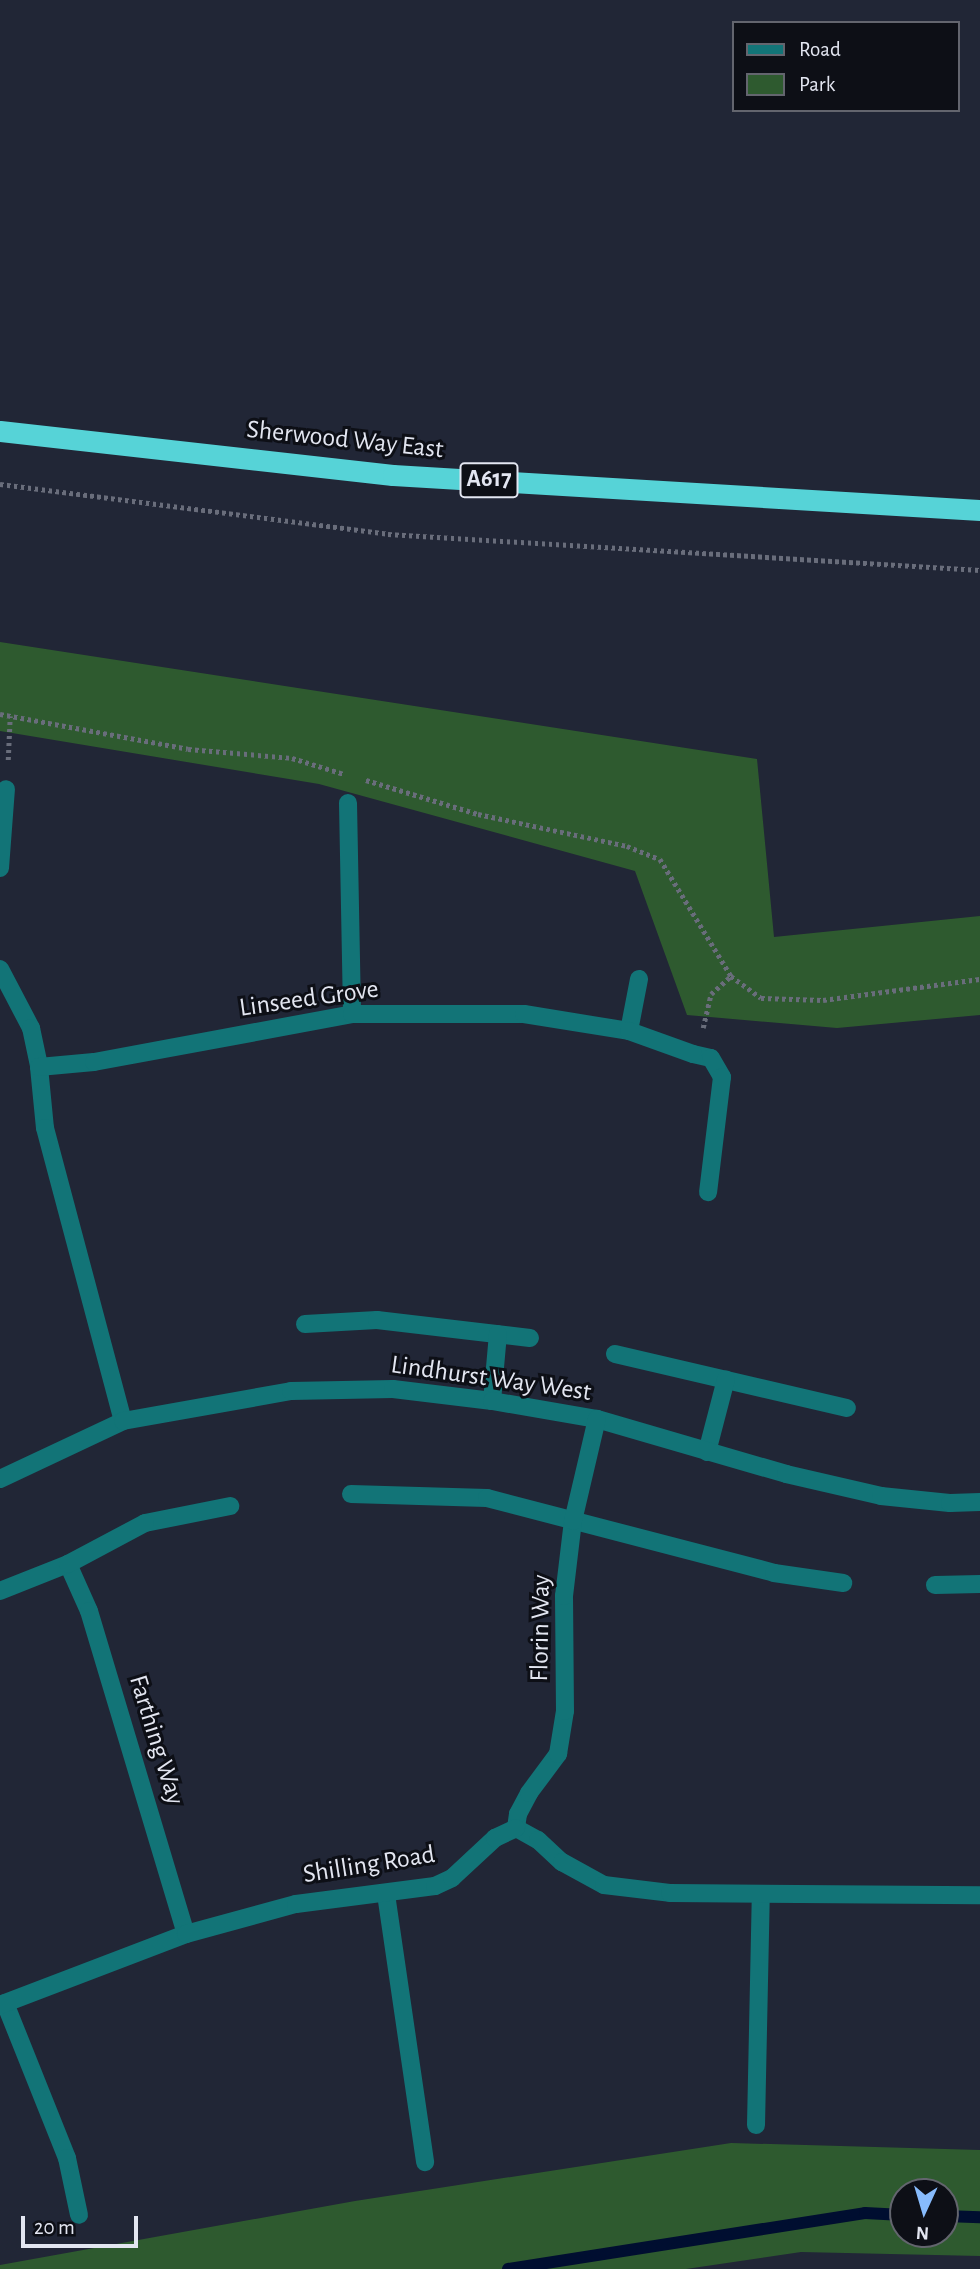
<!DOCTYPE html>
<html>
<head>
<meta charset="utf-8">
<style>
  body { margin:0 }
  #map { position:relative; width:980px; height:2269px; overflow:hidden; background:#212636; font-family:"Alegreya Sans",sans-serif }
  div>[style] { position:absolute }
  .green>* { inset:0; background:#2e5a2f }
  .stream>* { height:12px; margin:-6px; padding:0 6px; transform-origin:6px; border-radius:6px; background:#000e30 }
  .path>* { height:4.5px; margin-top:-2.25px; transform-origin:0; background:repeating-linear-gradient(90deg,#696d7b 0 3.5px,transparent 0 7px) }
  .lane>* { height:18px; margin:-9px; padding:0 9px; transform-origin:9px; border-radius:9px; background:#127477 }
  .street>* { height:18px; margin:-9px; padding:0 9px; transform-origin:9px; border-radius:9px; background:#127477 }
  .highway>* { height:21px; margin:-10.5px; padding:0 10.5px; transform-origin:10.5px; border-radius:10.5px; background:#56d3d7 }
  span { translate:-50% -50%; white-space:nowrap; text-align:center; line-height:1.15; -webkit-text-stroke:6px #0d0f16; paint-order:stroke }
  .shield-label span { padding:2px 5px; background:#0d0f16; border:2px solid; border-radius:5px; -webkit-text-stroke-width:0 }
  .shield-label { font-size:24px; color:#e3e6f1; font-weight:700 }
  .street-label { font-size:26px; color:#e3e6f1 }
  .legend { position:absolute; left:732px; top:21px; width:228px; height:91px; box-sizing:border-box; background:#0d0f16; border:2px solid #63656e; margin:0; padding:9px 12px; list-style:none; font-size:21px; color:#e3e6f1 }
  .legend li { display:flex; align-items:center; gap:14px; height:35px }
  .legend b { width:35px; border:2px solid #63656e }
  .north { position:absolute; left:889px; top:2178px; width:70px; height:70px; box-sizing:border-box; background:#0d0f16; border:2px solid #63656e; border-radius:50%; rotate:184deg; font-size:19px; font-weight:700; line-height:28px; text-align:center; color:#e3e6f1 }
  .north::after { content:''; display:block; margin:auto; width:24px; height:32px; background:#87bbfc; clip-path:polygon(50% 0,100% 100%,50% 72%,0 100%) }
  .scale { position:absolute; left:21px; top:2216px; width:117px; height:32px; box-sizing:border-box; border:4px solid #e3e6f1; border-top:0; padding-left:9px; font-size:21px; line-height:24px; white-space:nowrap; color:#e3e6f1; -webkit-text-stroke:5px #0d0f16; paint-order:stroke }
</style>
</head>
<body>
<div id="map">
  <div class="green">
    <div style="clip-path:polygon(0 642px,757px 759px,774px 937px,980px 916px,980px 1015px,837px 1028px,687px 1015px,635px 871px,319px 784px,0 731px)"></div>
    <div style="clip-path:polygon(evenodd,731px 2143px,980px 2150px,980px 2256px,801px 2252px,686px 2269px,0 2269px,0 2265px,355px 2201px,731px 2143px,903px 2192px,945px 2192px,945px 2234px,903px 2234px,903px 2192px)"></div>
  </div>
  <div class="stream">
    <div style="left:945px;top:2216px;width:35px;rotate:2deg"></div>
    <div style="left:508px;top:2269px;width:361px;rotate:-8.9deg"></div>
    <div style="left:865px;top:2213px;width:38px;rotate:3deg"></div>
  </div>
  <div class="path">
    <div style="left:0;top:484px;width:391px;rotate:7.3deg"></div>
    <div style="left:388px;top:534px;width:593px;rotate:3.48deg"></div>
    <div style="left:0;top:714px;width:191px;rotate:10.5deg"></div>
    <div style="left:188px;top:749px;width:104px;rotate:4.9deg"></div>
    <div style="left:292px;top:758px;width:54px;rotate:17.1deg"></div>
    <div style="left:8px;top:760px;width:44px;rotate:-87.4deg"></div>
    <div style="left:366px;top:780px;width:117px;rotate:16.9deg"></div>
    <div style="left:478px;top:814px;width:152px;rotate:12.1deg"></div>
    <div style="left:627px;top:846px;width:35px;rotate:22deg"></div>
    <div style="left:660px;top:859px;width:137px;rotate:58.7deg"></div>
    <div style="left:731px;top:976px;width:37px;rotate:36deg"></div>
    <div style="left:761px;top:998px;width:62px;rotate:1.8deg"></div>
    <div style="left:823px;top:1000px;width:158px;rotate:-7.6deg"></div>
    <div style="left:703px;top:1028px;width:35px;rotate:-77deg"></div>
    <div style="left:711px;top:994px;width:27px;rotate:-42deg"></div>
  </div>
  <div class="lane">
    <div style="left:348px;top:803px;width:211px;rotate:88.9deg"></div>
    <div style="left:0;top:868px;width:79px;rotate:-85.7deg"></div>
    <div style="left:693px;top:1054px;width:18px;rotate:13deg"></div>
    <div style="left:711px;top:1058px;width:22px;rotate:60deg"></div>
    <div style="left:722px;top:1077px;width:116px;rotate:96.9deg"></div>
    <div style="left:305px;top:1324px;width:72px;rotate:-3.2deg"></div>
    <div style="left:377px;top:1320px;width:154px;rotate:6.7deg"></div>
    <div style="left:615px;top:1354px;width:238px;rotate:13.1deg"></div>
    <div style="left:492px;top:1401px;width:67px;rotate:-84.9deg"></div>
    <div style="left:707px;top:1452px;width:75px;rotate:-75.4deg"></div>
    <div style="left:351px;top:1494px;width:136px;rotate:1.7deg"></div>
    <div style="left:487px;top:1498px;width:297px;rotate:14.6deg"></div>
    <div style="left:774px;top:1573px;width:70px;rotate:8.2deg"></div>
    <div style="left:145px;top:1523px;width:87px;rotate:-11.3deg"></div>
    <div style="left:935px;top:1585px;width:45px;rotate:-1.3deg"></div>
    <div style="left:386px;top:1894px;width:271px;rotate:81.7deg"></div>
    <div style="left:5px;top:2003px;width:167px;rotate:68.2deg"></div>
    <div style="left:67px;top:2158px;width:58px;rotate:78.1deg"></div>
    <div style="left:756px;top:2125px;width:231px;rotate:-88.8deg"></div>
  </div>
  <div class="street">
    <div style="left:0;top:969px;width:67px;rotate:62.3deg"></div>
    <div style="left:31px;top:1028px;width:40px;rotate:78deg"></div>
    <div style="left:39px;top:1067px;width:61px;rotate:84.4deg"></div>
    <div style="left:45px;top:1128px;width:303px;rotate:75.1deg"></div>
    <div style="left:629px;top:1031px;width:53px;rotate:-79.1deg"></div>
    <div style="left:39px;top:1067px;width:55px;rotate:-5.2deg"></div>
    <div style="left:94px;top:1062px;width:262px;rotate:-10.5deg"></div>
    <div style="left:352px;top:1014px;width:172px"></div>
    <div style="left:524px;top:1014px;width:106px;rotate:9.2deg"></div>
    <div style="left:629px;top:1031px;width:68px;rotate:19.8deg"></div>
    <div style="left:0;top:1479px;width:136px;rotate:-25.2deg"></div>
    <div style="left:123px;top:1421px;width:171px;rotate:-10.1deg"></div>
    <div style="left:291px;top:1391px;width:102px;rotate:-1.1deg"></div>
    <div style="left:393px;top:1389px;width:100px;rotate:6.9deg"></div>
    <div style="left:492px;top:1401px;width:107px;rotate:9.7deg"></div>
    <div style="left:597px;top:1419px;width:197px;rotate:16.2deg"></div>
    <div style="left:786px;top:1474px;width:98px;rotate:13deg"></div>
    <div style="left:881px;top:1496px;width:69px;rotate:5.8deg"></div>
    <div style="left:950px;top:1503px;width:30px;rotate:-2deg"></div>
    <div style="left:68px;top:1564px;width:51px;rotate:65.9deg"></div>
    <div style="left:89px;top:1611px;width:337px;rotate:73.3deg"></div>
    <div style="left:0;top:1591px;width:73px;rotate:-21.7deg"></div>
    <div style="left:68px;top:1564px;width:87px;rotate:-28deg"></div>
    <div style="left:516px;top:1828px;width:25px;rotate:29deg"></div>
    <div style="left:538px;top:1840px;width:33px;rotate:43deg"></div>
    <div style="left:562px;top:1862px;width:48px;rotate:28.7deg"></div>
    <div style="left:604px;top:1885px;width:66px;rotate:6.9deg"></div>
    <div style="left:670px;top:1893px;width:310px;rotate:0.4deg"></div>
    <div style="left:516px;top:1828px;width:14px;rotate:-82deg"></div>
    <div style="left:518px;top:1814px;width:24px;rotate:-62deg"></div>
    <div style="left:529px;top:1793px;width:49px;rotate:-53.4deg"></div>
    <div style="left:558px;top:1754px;width:44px;rotate:-80.8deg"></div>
    <div style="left:565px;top:1711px;width:115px;rotate:-90.5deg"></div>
    <div style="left:564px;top:1596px;width:76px;rotate:-83.2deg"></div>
    <div style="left:573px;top:1521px;width:105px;rotate:-76.8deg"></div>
    <div style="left:0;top:2005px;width:199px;rotate:-20.9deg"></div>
    <div style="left:186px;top:1934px;width:114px;rotate:-15.3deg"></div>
    <div style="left:296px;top:1904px;width:140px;rotate:-7.4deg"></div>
    <div style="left:435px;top:1886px;width:19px;rotate:-25deg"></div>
    <div style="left:452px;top:1878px;width:59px;rotate:-42.9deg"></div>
    <div style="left:495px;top:1838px;width:23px;rotate:-25deg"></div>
  </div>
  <div class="highway">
    <div style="left:0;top:431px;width:395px;rotate:6.4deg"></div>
    <div style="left:393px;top:475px;width:588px;rotate:3.41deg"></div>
  </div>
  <div class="shield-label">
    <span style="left:489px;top:480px">A617</span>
  </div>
  <div class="street-label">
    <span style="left:345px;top:440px;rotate:6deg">Sherwood Way East</span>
    <span style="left:309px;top:999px;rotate:-8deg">Linseed Grove</span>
    <span style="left:491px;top:1379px;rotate:8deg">Lindhurst Way West</span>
    <span style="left:541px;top:1628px;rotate:-89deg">Florin Way</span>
    <span style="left:156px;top:1740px;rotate:73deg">Farthing Way</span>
    <span style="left:369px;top:1865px;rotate:-9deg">Shilling Road</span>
  </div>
  <ul class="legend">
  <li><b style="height:9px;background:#127477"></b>Road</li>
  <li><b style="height:19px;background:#2e5a2f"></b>Park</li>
  </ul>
  <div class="north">N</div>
  <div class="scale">20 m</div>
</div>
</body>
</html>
